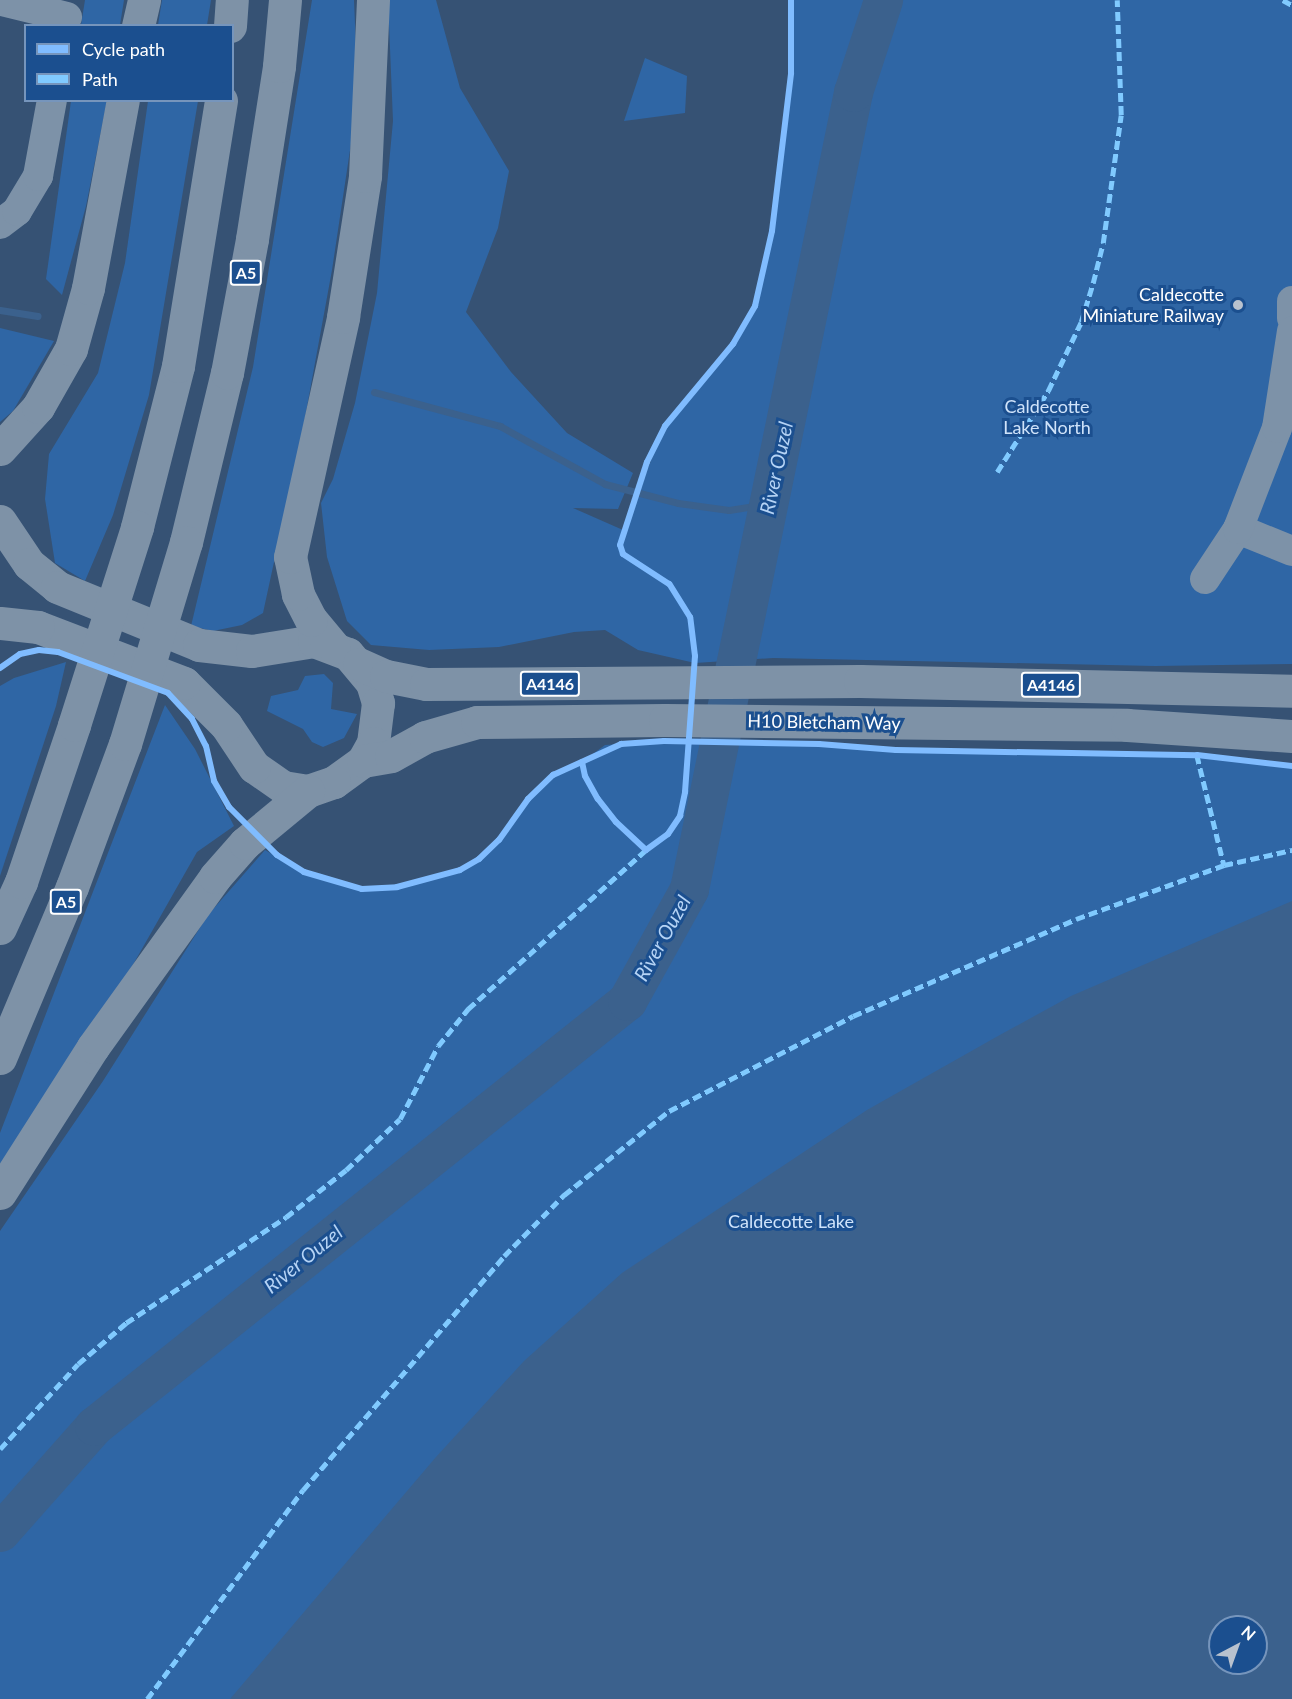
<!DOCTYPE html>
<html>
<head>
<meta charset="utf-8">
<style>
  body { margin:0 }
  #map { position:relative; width:1292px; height:1699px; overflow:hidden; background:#365274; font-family:Lato,sans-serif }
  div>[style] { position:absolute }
  .green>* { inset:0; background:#2f66a5 }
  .water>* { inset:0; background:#3b618d }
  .stream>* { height:7px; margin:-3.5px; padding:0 3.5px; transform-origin:3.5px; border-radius:3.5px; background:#3b618d }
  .river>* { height:39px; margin:-19.5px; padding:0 19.5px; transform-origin:19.5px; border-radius:19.5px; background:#3b618d }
  .minor>* { height:30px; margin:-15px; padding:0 15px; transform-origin:15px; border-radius:15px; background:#7d92a8 }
  .highway>* { height:33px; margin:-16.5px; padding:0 16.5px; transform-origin:16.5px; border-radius:16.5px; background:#7e92a7 }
  .highway-bridge>* { height:33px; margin:-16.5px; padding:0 16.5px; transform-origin:16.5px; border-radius:16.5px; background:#7e92a7 }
  .quiet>* { height:4.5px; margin-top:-2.25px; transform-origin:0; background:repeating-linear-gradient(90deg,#80caff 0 9px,transparent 0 13.5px) }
  .cycleway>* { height:6px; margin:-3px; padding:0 3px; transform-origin:3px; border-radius:3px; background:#80bcff }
  .dots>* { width:16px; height:16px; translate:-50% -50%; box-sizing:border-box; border:3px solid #1b4f8f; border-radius:50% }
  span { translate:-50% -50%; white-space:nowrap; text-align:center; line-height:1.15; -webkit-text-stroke:6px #1b4f8f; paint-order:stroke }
  .shield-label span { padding:2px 4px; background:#1b4f8f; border:2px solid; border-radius:4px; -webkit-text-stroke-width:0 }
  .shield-label { font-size:16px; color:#fff; font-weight:700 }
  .poi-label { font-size:18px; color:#fff }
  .right { translate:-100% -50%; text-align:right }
  .park-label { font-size:18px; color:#cfe3fa }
  .street-label { font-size:18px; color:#fff }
  .water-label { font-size:20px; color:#b5d3f5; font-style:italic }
  .legend { position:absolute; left:24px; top:24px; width:210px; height:78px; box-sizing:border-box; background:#1b4f8f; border:2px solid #7695bc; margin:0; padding:8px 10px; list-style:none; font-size:18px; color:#fff }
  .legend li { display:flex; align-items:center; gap:12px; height:30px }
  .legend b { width:30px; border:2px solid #7695bc }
  .north { position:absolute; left:1208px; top:1615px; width:60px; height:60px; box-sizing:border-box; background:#1b4f8f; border:2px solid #7695bc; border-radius:50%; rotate:41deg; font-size:16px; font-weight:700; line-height:24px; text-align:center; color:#fff }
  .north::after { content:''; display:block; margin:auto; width:21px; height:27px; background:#b9c2ce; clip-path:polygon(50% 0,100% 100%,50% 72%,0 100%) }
</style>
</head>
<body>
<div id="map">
  <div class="green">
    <div style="clip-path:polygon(85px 0,124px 0,120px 25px,81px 25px)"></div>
    <div style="clip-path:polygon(162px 0,211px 0,207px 25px,158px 25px)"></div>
    <div style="clip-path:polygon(312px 0,354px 0,358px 97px,332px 270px,304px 423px,263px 613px,242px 625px,213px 631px,191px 626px,253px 367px)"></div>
    <div style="clip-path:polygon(388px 0,436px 0,460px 88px,509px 171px,498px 228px,466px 312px,511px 372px,567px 433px,633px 473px,618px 509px,573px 508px,623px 530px,665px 426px,733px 344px,755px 306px,772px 231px,791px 73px,791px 0,1292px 0,1292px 664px,1155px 666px,773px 658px,695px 663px,638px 650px,605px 630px,574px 632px,499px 647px,429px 650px,371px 645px,347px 621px,327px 557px,321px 503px,333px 479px,355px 403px,377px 293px,393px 121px)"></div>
    <div style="clip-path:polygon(645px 58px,687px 76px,685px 113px,624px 121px)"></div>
    <div style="clip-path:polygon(71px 101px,107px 101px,86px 206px,62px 295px,46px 279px)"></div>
    <div style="clip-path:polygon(148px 101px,198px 101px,149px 395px,113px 515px,85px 581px,55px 563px,45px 499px,49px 454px,98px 373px,125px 263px)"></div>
    <div style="clip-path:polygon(0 328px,54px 341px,13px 411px,0 422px)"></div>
    <div style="clip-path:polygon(66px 662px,56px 706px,0 876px,0 686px,14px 678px)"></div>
    <div style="clip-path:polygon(324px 674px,333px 683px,331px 709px,357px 714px,344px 738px,323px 747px,312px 742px,303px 729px,267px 711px,271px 696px,298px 690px,305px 676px)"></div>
    <div style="clip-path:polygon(165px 705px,195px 749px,234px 826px,197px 852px,118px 991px,0 1167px,0 1133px)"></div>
    <div style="clip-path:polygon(evenodd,664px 741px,819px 744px,896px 750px,1197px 755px,1292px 766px,1292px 1699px,0 1699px,0 1231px,103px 1081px,208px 915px,265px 850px,304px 872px,362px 889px,397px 887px,460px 870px,479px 859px,499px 840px,528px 799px,553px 775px,582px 762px,605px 745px,664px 741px,1220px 1627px,1256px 1627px,1256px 1663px,1220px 1663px,1220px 1627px)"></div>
  </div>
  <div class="water">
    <div style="clip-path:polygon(evenodd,1292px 901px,1292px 1699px,230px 1699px,436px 1457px,524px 1361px,622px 1273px,867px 1110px,998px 1036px,1071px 996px,1292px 901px,1220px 1627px,1256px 1627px,1256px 1663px,1220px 1663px,1220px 1627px)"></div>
  </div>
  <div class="stream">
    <div style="left:0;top:310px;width:38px;rotate:9deg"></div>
    <div style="left:374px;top:392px;width:131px;rotate:15.1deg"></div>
    <div style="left:500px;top:426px;width:120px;rotate:28.9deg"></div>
    <div style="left:605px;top:484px;width:75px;rotate:14.6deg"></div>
    <div style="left:678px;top:503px;width:51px;rotate:7.8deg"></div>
    <div style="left:729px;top:510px;width:37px;rotate:-9deg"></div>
  </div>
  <div class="river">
    <div style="left:0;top:1532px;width:142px;rotate:-48.4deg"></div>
    <div style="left:94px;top:1426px;width:682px;rotate:-38.57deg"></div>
    <div style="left:627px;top:1001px;width:128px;rotate:-61deg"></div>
    <div style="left:689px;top:889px;width:814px;rotate:-78.37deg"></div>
    <div style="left:853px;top:92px;width:97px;rotate:-71.9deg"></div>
  </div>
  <div class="minor">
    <div style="left:2px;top:1px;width:67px;rotate:13.8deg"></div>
    <div style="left:0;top:224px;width:21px;rotate:-37deg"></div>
    <div style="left:17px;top:211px;width:41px;rotate:-59deg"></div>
    <div style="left:38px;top:176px;width:77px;rotate:-79.6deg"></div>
    <div style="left:1292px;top:301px;width:17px;rotate:90deg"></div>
    <div style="left:1238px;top:529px;width:58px;rotate:22.2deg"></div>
    <div style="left:1205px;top:579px;width:60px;rotate:-56.6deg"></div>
    <div style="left:1238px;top:529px;width:108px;rotate:-68.9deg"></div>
    <div style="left:1277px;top:428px;width:98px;rotate:-81.2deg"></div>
  </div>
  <div class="highway">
    <div style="left:138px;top:26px;width:27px;rotate:-77deg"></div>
    <div style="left:230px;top:26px;width:26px;rotate:-86deg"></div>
    <div style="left:0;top:449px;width:57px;rotate:-47.9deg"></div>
    <div style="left:38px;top:407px;width:67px;rotate:-60.4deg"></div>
    <div style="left:71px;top:349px;width:63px;rotate:-74.4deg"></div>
    <div style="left:88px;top:288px;width:191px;rotate:-79.5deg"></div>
    <div style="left:0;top:521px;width:52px;rotate:56deg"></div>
    <div style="left:29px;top:564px;width:36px;rotate:39deg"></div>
    <div style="left:57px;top:587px;width:153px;rotate:22.2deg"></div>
    <div style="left:199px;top:645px;width:53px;rotate:6.5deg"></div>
    <div style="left:252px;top:651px;width:63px;rotate:-9.2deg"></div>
    <div style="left:314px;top:641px;width:36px;rotate:21deg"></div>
    <div style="left:348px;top:654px;width:38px;rotate:50deg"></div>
    <div style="left:372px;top:683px;width:21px;rotate:73deg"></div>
    <div style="left:378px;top:703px;width:40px;rotate:97.1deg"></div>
    <div style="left:373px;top:743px;width:21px;rotate:119deg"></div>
    <div style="left:363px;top:761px;width:36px;rotate:144deg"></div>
    <div style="left:334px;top:782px;width:28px;rotate:161deg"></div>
    <div style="left:308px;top:791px;width:25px;rotate:-171deg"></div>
    <div style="left:283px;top:787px;width:35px;rotate:-145deg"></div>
    <div style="left:254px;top:767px;width:50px;rotate:-123.7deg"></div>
    <div style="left:226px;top:725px;width:59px;rotate:-135deg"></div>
    <div style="left:184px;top:683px;width:156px;rotate:-159deg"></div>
    <div style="left:38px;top:627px;width:38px;rotate:-174deg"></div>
    <div style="left:137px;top:527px;width:166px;rotate:-75.7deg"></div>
    <div style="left:178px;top:366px;width:269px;rotate:-80.8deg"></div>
    <div style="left:186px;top:542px;width:174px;rotate:-76.4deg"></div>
    <div style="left:227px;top:373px;width:136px;rotate:-79.4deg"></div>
    <div style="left:252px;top:239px;width:175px;rotate:-81.1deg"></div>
    <div style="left:279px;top:66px;width:66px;rotate:-84.8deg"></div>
    <div style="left:334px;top:647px;width:35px;rotate:-130deg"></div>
    <div style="left:311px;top:620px;width:29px;rotate:-117deg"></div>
    <div style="left:298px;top:594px;width:38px;rotate:-102deg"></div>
    <div style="left:290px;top:557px;width:246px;rotate:-77.5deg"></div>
    <div style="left:343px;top:317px;width:143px;rotate:-81.1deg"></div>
    <div style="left:365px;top:176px;width:176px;rotate:-87.4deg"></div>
    <div style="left:359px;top:664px;width:30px;rotate:24deg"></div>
    <div style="left:386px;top:676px;width:41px;rotate:11.3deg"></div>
    <div style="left:426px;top:684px;width:434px;rotate:-0.4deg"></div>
    <div style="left:860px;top:681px;width:432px;rotate:1.3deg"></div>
    <div style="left:363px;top:761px;width:28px;rotate:-10deg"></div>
    <div style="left:391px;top:756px;width:39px;rotate:-29deg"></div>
    <div style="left:425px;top:737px;width:54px;rotate:-16.1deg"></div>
    <div style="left:477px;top:722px;width:188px;rotate:-0.6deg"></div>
    <div style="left:665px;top:720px;width:462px;rotate:0.6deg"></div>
    <div style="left:1127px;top:725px;width:165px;rotate:3.8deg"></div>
    <div style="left:0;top:928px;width:51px;rotate:-65.5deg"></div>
    <div style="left:21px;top:882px;width:166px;rotate:-71.3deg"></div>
    <div style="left:0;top:1058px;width:186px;rotate:-67.2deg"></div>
    <div style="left:72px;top:887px;width:153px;rotate:-69.7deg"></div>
    <div style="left:0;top:1193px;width:173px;rotate:-57.5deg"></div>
    <div style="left:93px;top:1047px;width:209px;rotate:-54.3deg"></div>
    <div style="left:215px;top:877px;width:45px;rotate:-48.6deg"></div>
    <div style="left:245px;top:843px;width:82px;rotate:-39.5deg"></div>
  </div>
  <div class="highway-bridge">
    <div style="left:74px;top:725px;width:208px;rotate:-72.3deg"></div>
    <div style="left:125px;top:744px;width:211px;rotate:-73.2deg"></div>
  </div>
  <div class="quiet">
    <div style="left:1283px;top:0;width:10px;rotate:29deg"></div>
    <div style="left:997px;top:472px;width:96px;rotate:-57.8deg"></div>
    <div style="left:1048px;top:391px;width:76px;rotate:-64.4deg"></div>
    <div style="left:1081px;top:322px;width:41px;rotate:-72.9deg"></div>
    <div style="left:1093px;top:283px;width:41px;rotate:-76deg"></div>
    <div style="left:1103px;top:243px;width:129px;rotate:-82deg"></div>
    <div style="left:1121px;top:115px;width:115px;rotate:-92deg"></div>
    <div style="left:1197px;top:755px;width:113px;rotate:76.2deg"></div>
    <div style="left:0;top:1449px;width:115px;rotate:-47.5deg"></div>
    <div style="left:78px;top:1364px;width:63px;rotate:-40.5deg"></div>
    <div style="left:126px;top:1323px;width:192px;rotate:-33.5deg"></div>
    <div style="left:286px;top:1217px;width:76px;rotate:-38.1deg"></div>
    <div style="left:346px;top:1170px;width:74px;rotate:-43.4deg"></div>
    <div style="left:400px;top:1119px;width:82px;rotate:-62.5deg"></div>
    <div style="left:438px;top:1046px;width:48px;rotate:-51deg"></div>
    <div style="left:468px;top:1009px;width:239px;rotate:-41.8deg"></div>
    <div style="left:147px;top:1699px;width:261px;rotate:-53.3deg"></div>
    <div style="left:303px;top:1490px;width:308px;rotate:-49.3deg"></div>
    <div style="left:504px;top:1256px;width:86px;rotate:-45.5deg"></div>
    <div style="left:564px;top:1195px;width:134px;rotate:-38.7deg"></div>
    <div style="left:669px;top:1111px;width:207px;rotate:-27.3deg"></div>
    <div style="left:853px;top:1016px;width:243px;rotate:-23.5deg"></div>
    <div style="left:1076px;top:919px;width:158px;rotate:-20deg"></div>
    <div style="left:1224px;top:865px;width:70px;rotate:-12.4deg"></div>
  </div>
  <div class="cycleway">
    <div style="left:0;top:668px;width:24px;rotate:-35deg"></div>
    <div style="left:20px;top:654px;width:19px;rotate:-12deg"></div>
    <div style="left:39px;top:650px;width:19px;rotate:6deg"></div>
    <div style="left:58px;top:652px;width:117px;rotate:20.4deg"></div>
    <div style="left:168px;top:693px;width:35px;rotate:47deg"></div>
    <div style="left:192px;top:719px;width:30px;rotate:63deg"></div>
    <div style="left:206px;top:746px;width:36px;rotate:77deg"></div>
    <div style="left:214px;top:781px;width:30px;rotate:60deg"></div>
    <div style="left:229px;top:807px;width:68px;rotate:45deg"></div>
    <div style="left:277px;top:855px;width:32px;rotate:32deg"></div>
    <div style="left:304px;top:872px;width:60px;rotate:16.3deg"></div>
    <div style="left:362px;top:889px;width:35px;rotate:-3deg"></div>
    <div style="left:397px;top:887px;width:65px;rotate:-15.1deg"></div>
    <div style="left:460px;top:870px;width:22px;rotate:-30deg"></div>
    <div style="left:479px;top:859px;width:28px;rotate:-44deg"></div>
    <div style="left:499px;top:840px;width:50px;rotate:-54.7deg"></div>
    <div style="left:528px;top:799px;width:35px;rotate:-44deg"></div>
    <div style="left:553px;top:775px;width:75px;rotate:-24.5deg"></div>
    <div style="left:621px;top:744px;width:43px;rotate:-4deg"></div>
    <div style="left:664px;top:741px;width:155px;rotate:1.1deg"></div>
    <div style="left:819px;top:744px;width:77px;rotate:4.5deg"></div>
    <div style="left:896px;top:750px;width:301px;rotate:1deg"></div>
    <div style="left:1197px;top:755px;width:96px;rotate:6.6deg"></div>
    <div style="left:582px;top:762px;width:14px;rotate:78deg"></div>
    <div style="left:585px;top:776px;width:26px;rotate:61deg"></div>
    <div style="left:598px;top:799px;width:29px;rotate:52deg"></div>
    <div style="left:616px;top:822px;width:41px;rotate:43deg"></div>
    <div style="left:646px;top:850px;width:27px;rotate:-36deg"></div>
    <div style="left:668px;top:834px;width:22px;rotate:-56deg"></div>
    <div style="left:680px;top:816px;width:25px;rotate:-78deg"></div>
    <div style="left:685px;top:792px;width:136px;rotate:-85.8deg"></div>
    <div style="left:695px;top:656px;width:39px;rotate:-97deg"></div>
    <div style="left:690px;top:617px;width:39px;rotate:-122deg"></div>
    <div style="left:669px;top:584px;width:55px;rotate:-146.9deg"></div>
    <div style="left:623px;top:554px;width:9px;rotate:-108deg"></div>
    <div style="left:620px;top:545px;width:87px;rotate:-72deg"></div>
    <div style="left:647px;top:462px;width:40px;rotate:-63.4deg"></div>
    <div style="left:665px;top:426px;width:107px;rotate:-50.3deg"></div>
    <div style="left:733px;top:344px;width:44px;rotate:-59.9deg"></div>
    <div style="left:755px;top:306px;width:77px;rotate:-77.2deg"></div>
    <div style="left:772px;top:231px;width:159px;rotate:-83.1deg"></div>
    <div style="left:791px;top:73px;width:73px;rotate:-90deg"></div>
  </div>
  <div class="dots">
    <div style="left:1238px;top:305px;background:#b9c2ce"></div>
  </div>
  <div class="shield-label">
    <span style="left:246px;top:273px">A5</span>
    <span style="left:550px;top:684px">A4146</span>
    <span style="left:1051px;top:685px">A4146</span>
    <span style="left:66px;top:902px">A5</span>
  </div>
  <div class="poi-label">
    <span class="right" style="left:1224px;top:305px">Caldecotte<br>Miniature Railway</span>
  </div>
  <div class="park-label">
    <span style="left:1047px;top:417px">Caldecotte<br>Lake North</span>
    <span style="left:791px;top:1221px">Caldecotte Lake</span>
  </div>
  <div class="street-label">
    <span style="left:824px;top:722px;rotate:1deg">H10 Bletcham Way</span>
  </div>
  <div class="water-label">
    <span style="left:776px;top:468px;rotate:-78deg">River Ouzel</span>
    <span style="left:662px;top:938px;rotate:-61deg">River Ouzel</span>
    <span style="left:303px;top:1259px;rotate:-39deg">River Ouzel</span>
  </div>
  <ul class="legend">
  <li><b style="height:8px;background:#80bcff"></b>Cycle path</li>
  <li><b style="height:8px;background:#80caff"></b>Path</li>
  </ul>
  <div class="north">N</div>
</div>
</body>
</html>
